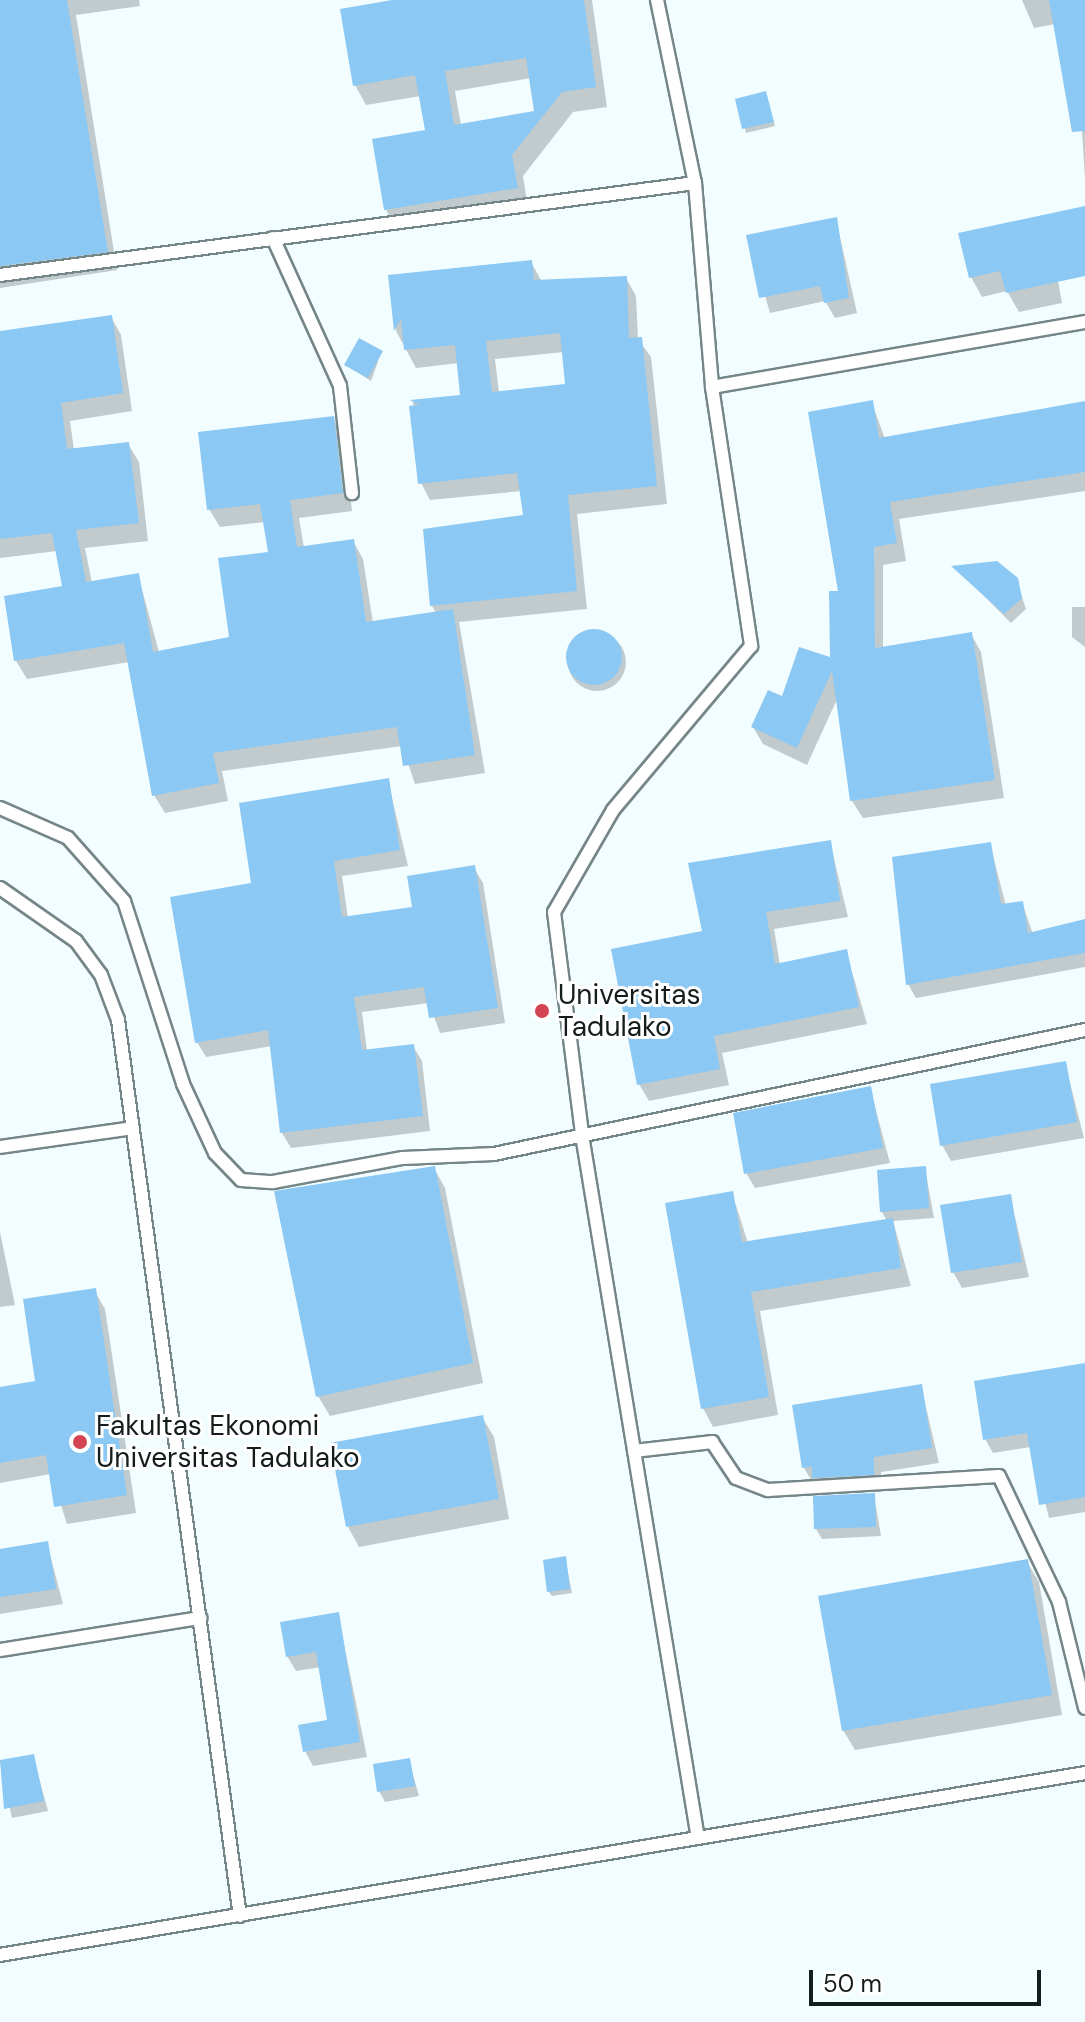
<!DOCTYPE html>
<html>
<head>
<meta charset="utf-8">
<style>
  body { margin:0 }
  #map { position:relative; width:1085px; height:2022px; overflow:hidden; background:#f2fdff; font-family:"DM Sans",sans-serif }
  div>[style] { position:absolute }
  .shadow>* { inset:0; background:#0003 }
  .round { border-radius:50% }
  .building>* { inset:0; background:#8bc8f3 }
  .roads { filter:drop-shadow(2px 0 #758688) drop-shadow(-2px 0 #758688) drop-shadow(0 2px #758688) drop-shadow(0 -2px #758688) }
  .service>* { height:12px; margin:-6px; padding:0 6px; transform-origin:6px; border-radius:6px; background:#fff }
  .dots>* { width:22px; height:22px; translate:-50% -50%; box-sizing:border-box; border:4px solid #fff; border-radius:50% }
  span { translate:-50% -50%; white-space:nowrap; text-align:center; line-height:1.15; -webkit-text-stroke:6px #fff; paint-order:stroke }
  .poi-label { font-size:28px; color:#151c1c }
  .left { translate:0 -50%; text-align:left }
  .scale { position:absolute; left:809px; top:1970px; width:232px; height:36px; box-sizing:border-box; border:4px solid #151c1c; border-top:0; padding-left:10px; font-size:24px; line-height:28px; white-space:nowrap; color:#151c1c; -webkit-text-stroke:6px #fff; paint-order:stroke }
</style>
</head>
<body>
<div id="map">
  <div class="shadow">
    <div style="clip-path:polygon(0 0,139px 0,140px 6px,76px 15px,117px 270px,0 288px)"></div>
    <div style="clip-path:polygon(evenodd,404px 0,592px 0,607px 107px,573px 112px,523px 176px,528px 208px,398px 230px,386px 210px,374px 141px,427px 132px,421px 96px,366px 105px,355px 85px,404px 0,531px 78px,536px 113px,461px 125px,455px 91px,531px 78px)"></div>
    <div style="clip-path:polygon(1022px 0,1085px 0,1085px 179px,1082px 131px,1055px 24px,1034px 28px)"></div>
    <div style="clip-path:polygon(767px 98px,775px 126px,746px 133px,737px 100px)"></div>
    <div style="clip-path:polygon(1085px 208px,1085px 275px,1058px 281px,1062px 303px,1019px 312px,1007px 291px,982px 297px,971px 277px)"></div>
    <div style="clip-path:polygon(836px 219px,857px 313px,835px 318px,825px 301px,770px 313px,748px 237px)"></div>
    <div style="clip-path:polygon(evenodd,531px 262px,542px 282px,626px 278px,636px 296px,638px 339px,651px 357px,667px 504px,577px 514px,587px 609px,459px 622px,485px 773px,415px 784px,402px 746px,222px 771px,228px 801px,165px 813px,154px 795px,129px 662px,27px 679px,16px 661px,64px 587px,57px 551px,0 558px,0 333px,111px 317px,121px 335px,132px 411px,70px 421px,74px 450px,128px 444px,139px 462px,148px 541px,85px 548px,92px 583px,138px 575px,159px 652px,232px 639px,270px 553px,265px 522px,220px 527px,209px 509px,333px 418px,344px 436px,352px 511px,299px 518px,304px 548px,353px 541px,363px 559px,373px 623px,437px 614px,432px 606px,525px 517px,522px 491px,430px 500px,420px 481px,413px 402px,462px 397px,459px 363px,416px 368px,396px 331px,390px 277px,531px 262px,564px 352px,567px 386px,499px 393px,495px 359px,564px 352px)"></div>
    <div style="clip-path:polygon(381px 353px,371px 381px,346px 365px)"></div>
    <div style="clip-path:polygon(872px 403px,885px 439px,1085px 404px,1085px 491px,899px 519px,906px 561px,883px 565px,883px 649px,971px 634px,981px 652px,1004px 798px,863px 818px,852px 801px,838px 697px,807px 765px,763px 744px,753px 727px,832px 660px)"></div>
    <div style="clip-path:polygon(955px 567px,1016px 579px,1026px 609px,1011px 623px)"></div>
    <div style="clip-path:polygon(1072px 607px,1085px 607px,1085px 647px,1072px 637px)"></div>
    <div class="round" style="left:568px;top:633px;width:58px;height:58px"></div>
    <div style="clip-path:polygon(388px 781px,408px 866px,342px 876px,348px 918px,414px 908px,474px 868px,483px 883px,505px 1023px,440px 1033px,429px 1003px,362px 1012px,367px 1051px,413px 1046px,422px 1061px,430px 1131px,291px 1148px,282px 1133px,272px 1046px,206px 1057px,197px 1042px,253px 884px)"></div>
    <div style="clip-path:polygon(830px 842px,848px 917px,774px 929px,780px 965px,846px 951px,867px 1024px,722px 1053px,729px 1085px,649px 1101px,639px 1084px,704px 933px)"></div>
    <div style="clip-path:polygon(990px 844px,1006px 906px,1022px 903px,1033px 934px,1085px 921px,1085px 967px,916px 998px,908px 984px)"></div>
    <div style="clip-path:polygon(1065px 1063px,1084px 1138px,951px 1161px,942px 1145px)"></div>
    <div style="clip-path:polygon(870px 1088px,890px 1163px,755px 1188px,746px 1173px)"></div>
    <div style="clip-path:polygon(434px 1168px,445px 1188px,483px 1383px,330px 1416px,318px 1396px)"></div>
    <div style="clip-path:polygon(925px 1168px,934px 1218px,893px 1221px,911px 1286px,760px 1311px,778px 1415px,713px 1427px,703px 1408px,732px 1193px,748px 1243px,887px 1221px,882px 1212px)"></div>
    <div style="clip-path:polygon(1010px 1196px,1029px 1277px,962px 1288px,953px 1272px)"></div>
    <div style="clip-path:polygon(0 1232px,15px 1305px,0 1307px)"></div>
    <div style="clip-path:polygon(94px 1290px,105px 1309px,136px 1513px,67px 1524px,51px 1474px,0 1483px,0 1389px,37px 1382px)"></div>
    <div style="clip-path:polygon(1085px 1366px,1085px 1512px,1049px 1518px,1031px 1447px,993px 1453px,985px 1439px)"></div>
    <div style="clip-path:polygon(921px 1386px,939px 1463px,881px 1472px,882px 1489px,823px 1493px,813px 1483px,804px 1468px)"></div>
    <div style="clip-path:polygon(482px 1417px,494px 1437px,509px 1519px,359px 1547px,348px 1527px)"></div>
    <div style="clip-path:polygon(874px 1495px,881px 1536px,822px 1539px,816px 1529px)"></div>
    <div style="clip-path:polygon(47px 1543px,63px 1604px,0 1614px,0 1551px)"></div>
    <div style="clip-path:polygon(565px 1558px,572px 1593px,552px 1596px,549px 1592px)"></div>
    <div style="clip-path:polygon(1027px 1562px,1039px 1582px,1062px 1715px,855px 1750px,843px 1730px)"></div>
    <div style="clip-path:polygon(338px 1615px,367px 1757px,313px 1766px,305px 1751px,330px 1721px,321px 1667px,296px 1671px,287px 1656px)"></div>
    <div style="clip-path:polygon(33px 1756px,48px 1811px,12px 1818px,0 1762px)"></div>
    <div style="clip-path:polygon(409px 1761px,419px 1796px,385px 1802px,379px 1791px)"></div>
  </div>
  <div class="building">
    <div style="clip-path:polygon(0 0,67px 0,108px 252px,0 266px)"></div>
    <div style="clip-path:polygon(evenodd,392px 0,584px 0,596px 87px,562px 92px,512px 155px,518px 188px,384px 210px,372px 139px,425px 130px,415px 75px,353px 86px,340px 9px,392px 0,526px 58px,534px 111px,454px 125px,445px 71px,526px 58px)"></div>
    <div style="clip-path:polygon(1049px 0,1085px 0,1085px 131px,1072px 132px)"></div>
    <div style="clip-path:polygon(766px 91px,774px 122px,742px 129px,735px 99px)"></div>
    <div style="clip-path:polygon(1085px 206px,1085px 276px,1006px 293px,1000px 271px,969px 278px,958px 233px)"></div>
    <div style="clip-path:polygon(837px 217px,849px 298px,824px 303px,820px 286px,759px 298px,746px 235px)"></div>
    <div style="clip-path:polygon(evenodd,532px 260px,534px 280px,627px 276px,629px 338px,642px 337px,657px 486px,568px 495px,577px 591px,430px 606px,423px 529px,523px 515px,517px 473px,418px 484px,409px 406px,419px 405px,410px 400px,460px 395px,455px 345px,404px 350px,401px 319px,394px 331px,388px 275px,532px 260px,560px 333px,565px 384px,492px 392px,486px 341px,560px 333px)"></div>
    <div style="clip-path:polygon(112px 315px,123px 393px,61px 403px,67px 449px,129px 442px,139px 523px,76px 530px,86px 582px,139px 573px,153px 652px,229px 637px,218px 558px,268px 552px,260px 504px,207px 510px,198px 432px,334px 416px,343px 493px,290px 500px,297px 547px,354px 539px,366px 622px,453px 609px,475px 755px,403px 766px,397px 727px,213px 753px,219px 783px,152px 796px,124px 643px,14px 661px,4px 596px,62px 586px,52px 533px,0 539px,0 331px)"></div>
    <div style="clip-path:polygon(359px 338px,383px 351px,368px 378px,344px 365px)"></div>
    <div style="clip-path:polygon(873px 400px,879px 438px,1085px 401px,1085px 472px,890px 502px,897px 543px,874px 547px,875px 648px,972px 632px,995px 780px,850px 801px,832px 671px,797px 748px,751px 727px,768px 690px,782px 696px,799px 647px,830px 657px,829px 591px,838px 591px,808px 412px)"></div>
    <div style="clip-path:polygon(997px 561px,1018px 578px,1022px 598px,1004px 614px,951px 566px)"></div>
    <div class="round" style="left:566px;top:629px;width:56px;height:56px"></div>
    <div style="clip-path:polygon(389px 778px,400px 850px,334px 861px,342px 917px,412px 907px,407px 876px,475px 865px,498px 1008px,429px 1018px,424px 987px,354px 997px,362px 1050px,414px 1044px,423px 1116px,280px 1133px,268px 1030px,195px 1043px,170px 897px,251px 883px,239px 803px)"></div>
    <div style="clip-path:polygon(831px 840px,840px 901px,766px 912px,775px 964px,847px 949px,859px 1007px,714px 1036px,720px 1069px,637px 1085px,611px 949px,702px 931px,688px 863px)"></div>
    <div style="clip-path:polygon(991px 842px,1001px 904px,1023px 901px,1028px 933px,1085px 919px,1085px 953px,906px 985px,892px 857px)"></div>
    <div style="clip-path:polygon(1066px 1061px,1077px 1122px,940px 1146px,930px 1084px)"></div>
    <div style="clip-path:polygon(871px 1086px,883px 1148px,744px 1174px,733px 1113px)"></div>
    <div style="clip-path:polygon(435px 1166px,473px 1363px,316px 1397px,274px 1191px)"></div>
    <div style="clip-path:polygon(926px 1166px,929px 1208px,880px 1212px,877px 1170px)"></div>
    <div style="clip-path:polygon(733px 1191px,742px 1242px,893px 1218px,901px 1268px,751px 1292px,769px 1397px,701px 1409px,665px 1203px)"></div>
    <div style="clip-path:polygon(1011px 1194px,1022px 1262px,951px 1273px,940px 1205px)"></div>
    <div style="clip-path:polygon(96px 1288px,127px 1495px,54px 1507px,46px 1455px,0 1463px,0 1387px,35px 1381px,23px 1299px)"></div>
    <div style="clip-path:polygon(1085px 1363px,1085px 1497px,1039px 1505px,1027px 1433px,983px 1440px,974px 1381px)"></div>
    <div style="clip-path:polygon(922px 1384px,932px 1448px,874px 1457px,874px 1475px,812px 1478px,812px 1467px,802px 1468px,792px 1405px)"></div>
    <div style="clip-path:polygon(483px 1415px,499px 1499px,346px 1527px,330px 1443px)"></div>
    <div style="clip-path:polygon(875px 1493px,876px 1527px,814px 1529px,813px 1496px)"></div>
    <div style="clip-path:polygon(48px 1541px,56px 1589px,0 1597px,0 1549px)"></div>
    <div style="clip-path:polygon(566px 1556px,570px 1589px,547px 1592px,543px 1560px)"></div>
    <div style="clip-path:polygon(1028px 1559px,1052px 1695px,842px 1731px,818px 1596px)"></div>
    <div style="clip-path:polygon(339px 1612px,360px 1742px,303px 1752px,298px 1725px,327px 1720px,316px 1652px,286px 1657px,280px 1622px)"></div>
    <div style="clip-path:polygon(34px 1754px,44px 1801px,4px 1809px,0 1760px)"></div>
    <div style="clip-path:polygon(410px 1758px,415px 1786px,377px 1792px,373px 1764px)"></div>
  </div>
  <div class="roads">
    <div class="service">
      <div style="left:657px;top:0;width:187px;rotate:78.3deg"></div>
      <div style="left:695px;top:183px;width:205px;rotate:85.2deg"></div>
      <div style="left:712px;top:387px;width:262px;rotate:81.4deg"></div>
      <div style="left:751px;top:646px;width:214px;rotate:130.1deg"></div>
      <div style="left:613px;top:810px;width:118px;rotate:120deg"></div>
      <div style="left:554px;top:912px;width:225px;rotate:82.8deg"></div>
      <div style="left:582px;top:1135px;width:707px;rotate:80.64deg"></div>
      <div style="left:273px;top:238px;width:162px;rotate:65.6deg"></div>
      <div style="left:340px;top:386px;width:108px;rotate:83.6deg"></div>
      <div style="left:0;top:275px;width:701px;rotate:-7.54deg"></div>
      <div style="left:712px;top:387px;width:379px;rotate:-9.9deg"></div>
      <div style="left:0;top:808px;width:74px;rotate:23.8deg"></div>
      <div style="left:68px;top:838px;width:84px;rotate:48.4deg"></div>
      <div style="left:124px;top:901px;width:192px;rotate:72.1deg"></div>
      <div style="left:183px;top:1084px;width:76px;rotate:65.1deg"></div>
      <div style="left:215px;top:1153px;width:37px;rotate:46deg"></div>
      <div style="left:241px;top:1180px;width:32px;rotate:4deg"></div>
      <div style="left:273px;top:1182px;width:132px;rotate:-10.5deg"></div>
      <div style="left:403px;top:1158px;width:91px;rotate:-2.5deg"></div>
      <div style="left:494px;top:1154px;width:604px;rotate:-11.85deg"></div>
      <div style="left:0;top:888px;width:93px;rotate:34.9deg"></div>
      <div style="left:76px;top:941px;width:42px;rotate:53.7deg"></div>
      <div style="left:101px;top:975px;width:48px;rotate:69.3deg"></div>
      <div style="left:118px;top:1020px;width:904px;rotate:82.25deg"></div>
      <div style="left:0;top:1147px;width:134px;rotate:-8.1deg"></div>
      <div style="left:634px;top:1451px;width:79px;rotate:-6.6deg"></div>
      <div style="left:712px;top:1442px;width:43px;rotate:56.3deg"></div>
      <div style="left:736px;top:1478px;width:34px;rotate:21deg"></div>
      <div style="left:768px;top:1490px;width:231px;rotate:-3.5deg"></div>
      <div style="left:999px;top:1476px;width:140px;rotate:64.5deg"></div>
      <div style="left:1059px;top:1602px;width:109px;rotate:76.2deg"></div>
      <div style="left:0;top:1650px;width:203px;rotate:-9.1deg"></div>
      <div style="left:0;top:1955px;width:1100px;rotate:-9.52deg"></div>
    </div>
  </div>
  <div class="dots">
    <div style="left:542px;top:1011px;background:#d44452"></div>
    <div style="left:80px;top:1442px;background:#d44452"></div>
  </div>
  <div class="poi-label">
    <span class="left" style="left:558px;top:1011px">Universitas<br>Tadulako</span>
    <span class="left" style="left:96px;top:1442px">Fakultas Ekonomi<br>Universitas Tadulako</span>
  </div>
  <div class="scale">50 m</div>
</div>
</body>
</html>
